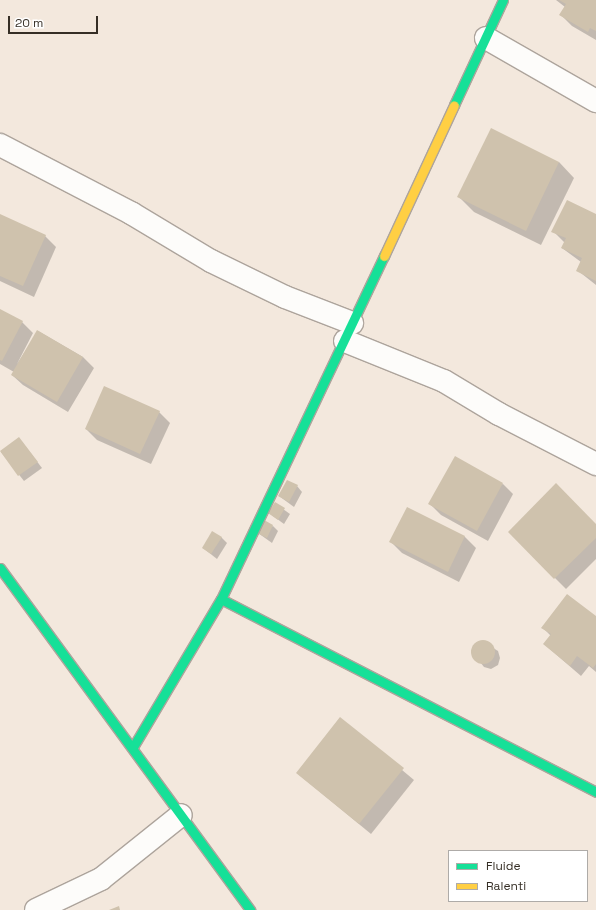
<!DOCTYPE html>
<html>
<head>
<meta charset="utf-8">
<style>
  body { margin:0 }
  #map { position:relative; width:596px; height:910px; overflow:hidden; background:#f3e8dd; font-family:"Space Grotesk",sans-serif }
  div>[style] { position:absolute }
  .shadow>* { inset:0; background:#0003 }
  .building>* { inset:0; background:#cfc2ad }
  .round { border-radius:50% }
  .roads { filter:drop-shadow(1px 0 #ada49c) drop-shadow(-1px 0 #ada49c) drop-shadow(0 1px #ada49c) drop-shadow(0 -1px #ada49c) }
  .street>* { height:22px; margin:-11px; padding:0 11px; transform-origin:11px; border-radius:11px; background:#fdfcfa }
  .fast>* { height:9px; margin:-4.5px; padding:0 4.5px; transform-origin:4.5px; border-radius:4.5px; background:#16e098 }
  .slow>* { height:9px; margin:-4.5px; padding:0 4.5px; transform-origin:4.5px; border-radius:4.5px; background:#ffcf43 }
  span { translate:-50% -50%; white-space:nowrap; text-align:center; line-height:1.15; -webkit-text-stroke:4px #fff; paint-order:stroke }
  .legend { position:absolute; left:448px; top:850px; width:140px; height:52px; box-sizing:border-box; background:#fff; border:1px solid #aeaba8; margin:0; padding:5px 7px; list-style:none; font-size:12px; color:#352e25 }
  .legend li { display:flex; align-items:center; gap:8px; height:20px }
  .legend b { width:20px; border:1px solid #aeaba8 }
  .scale { position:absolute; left:8px; top:16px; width:90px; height:18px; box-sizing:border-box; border:2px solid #352e25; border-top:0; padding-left:5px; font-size:12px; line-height:14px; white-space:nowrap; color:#352e25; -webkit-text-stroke:3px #fff; paint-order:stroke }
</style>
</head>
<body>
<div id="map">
  <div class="shadow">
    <div style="clip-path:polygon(556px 0,596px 0,596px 40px,572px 26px,561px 15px,565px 7px)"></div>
    <div style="clip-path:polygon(559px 162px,574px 178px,541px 245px,474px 212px,459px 197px)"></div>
    <div style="clip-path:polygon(596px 215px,596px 285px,577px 270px,581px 262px,562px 248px,565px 243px,553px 231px)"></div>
    <div style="clip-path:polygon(0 216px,45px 236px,56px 247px,34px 297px,0 281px)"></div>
    <div style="clip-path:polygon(0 310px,22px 322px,33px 333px,17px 364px,38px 331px,83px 357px,94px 368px,68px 412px,23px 385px,12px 375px,14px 372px,0 364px)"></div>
    <div style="clip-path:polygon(159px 412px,170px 423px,151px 464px,97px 440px,86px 429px)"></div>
    <div style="clip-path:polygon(19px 438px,42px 468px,24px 481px,1px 452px)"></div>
    <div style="clip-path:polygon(503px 484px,513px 494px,488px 541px,441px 515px,430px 504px)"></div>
    <div style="clip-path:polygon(297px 486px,302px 492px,294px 507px,279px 496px)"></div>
    <div style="clip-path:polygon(276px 504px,290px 514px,284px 524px,269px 513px)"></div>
    <div style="clip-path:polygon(408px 509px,465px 537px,476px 548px,459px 582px,402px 553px,391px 542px)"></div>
    <div style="clip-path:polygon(596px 525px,596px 559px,566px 589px,509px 532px)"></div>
    <div style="clip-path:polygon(273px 526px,278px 531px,272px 543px,258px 533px)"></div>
    <div style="clip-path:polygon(221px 537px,227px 543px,217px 559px,203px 548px)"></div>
    <div style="clip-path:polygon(596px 618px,596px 672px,589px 666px,581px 676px,544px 644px,551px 636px,543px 628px)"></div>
    <div style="clip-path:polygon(482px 641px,498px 651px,500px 658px,498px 665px,491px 669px,484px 667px,473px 653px,476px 644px)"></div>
    <div style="clip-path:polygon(340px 718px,414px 780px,371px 834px,297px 773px)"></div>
  </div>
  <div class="building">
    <div style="clip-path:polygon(559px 0,596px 0,596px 31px,590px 28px,588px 32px,559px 15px,566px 4px)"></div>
    <div style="clip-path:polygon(491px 128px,559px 162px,526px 231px,457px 197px)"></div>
    <div style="clip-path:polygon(567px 200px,596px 214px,596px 281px,576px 271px,582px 258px,561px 248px,566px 238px,551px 232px)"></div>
    <div style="clip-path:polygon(0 214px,46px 235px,23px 286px,0 276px)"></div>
    <div style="clip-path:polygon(0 309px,23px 321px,2px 361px,0 360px)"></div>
    <div style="clip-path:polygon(37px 330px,83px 357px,57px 402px,11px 375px)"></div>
    <div style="clip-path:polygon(104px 386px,160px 411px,140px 454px,85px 429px)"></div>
    <div style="clip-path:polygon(19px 437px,38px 462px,18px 476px,0 451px)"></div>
    <div style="clip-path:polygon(455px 456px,503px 483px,477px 531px,428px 504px)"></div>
    <div style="clip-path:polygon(287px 480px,298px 485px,289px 502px,278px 496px)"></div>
    <div style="clip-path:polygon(556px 483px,596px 524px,596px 538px,554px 579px,508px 532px)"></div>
    <div style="clip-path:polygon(275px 502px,285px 508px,278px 520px,268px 513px)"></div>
    <div style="clip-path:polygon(407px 507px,465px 536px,448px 572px,389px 542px)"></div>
    <div style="clip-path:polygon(264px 520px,273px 525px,267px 538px,257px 533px)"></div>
    <div style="clip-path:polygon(212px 531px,222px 537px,211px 554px,202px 548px)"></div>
    <div style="clip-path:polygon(567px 594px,596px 616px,596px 664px,593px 668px,577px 656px,570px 666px,543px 644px,551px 634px,541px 628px)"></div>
    <div class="round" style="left:471px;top:640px;width:24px;height:24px"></div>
    <div style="clip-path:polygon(340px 717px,404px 768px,359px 824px,296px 773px)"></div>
    <div style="clip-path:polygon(119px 906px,120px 910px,109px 910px)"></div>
  </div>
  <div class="roads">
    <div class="street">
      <div style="left:486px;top:38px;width:127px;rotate:29.8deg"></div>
      <div style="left:0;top:145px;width:148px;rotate:27.4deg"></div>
      <div style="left:131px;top:213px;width:93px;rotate:31deg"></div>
      <div style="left:211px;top:261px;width:82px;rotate:25.9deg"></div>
      <div style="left:285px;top:297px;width:72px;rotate:21.2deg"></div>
      <div style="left:345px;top:341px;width:107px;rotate:22deg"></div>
      <div style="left:444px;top:381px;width:64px;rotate:31deg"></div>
      <div style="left:499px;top:414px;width:109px;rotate:27.3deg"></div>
      <div style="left:36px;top:910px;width:72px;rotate:-25.5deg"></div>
      <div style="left:101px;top:879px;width:102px;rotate:-38.7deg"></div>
    </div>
    <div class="fast">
      <div style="left:454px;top:105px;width:116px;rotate:-65deg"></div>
      <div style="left:0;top:568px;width:424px;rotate:53.8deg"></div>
      <div style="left:221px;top:599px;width:422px;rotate:27.2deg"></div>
      <div style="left:133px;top:747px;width:172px;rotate:-59.3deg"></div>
      <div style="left:221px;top:599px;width:380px;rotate:-64.6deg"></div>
    </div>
    <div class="slow">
      <div style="left:384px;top:256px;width:166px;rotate:-65.1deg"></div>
    </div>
  </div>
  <ul class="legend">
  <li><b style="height:5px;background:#16e098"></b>Fluide</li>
  <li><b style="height:5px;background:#ffcf43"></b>Ralenti</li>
  </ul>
  <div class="scale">20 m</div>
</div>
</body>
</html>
